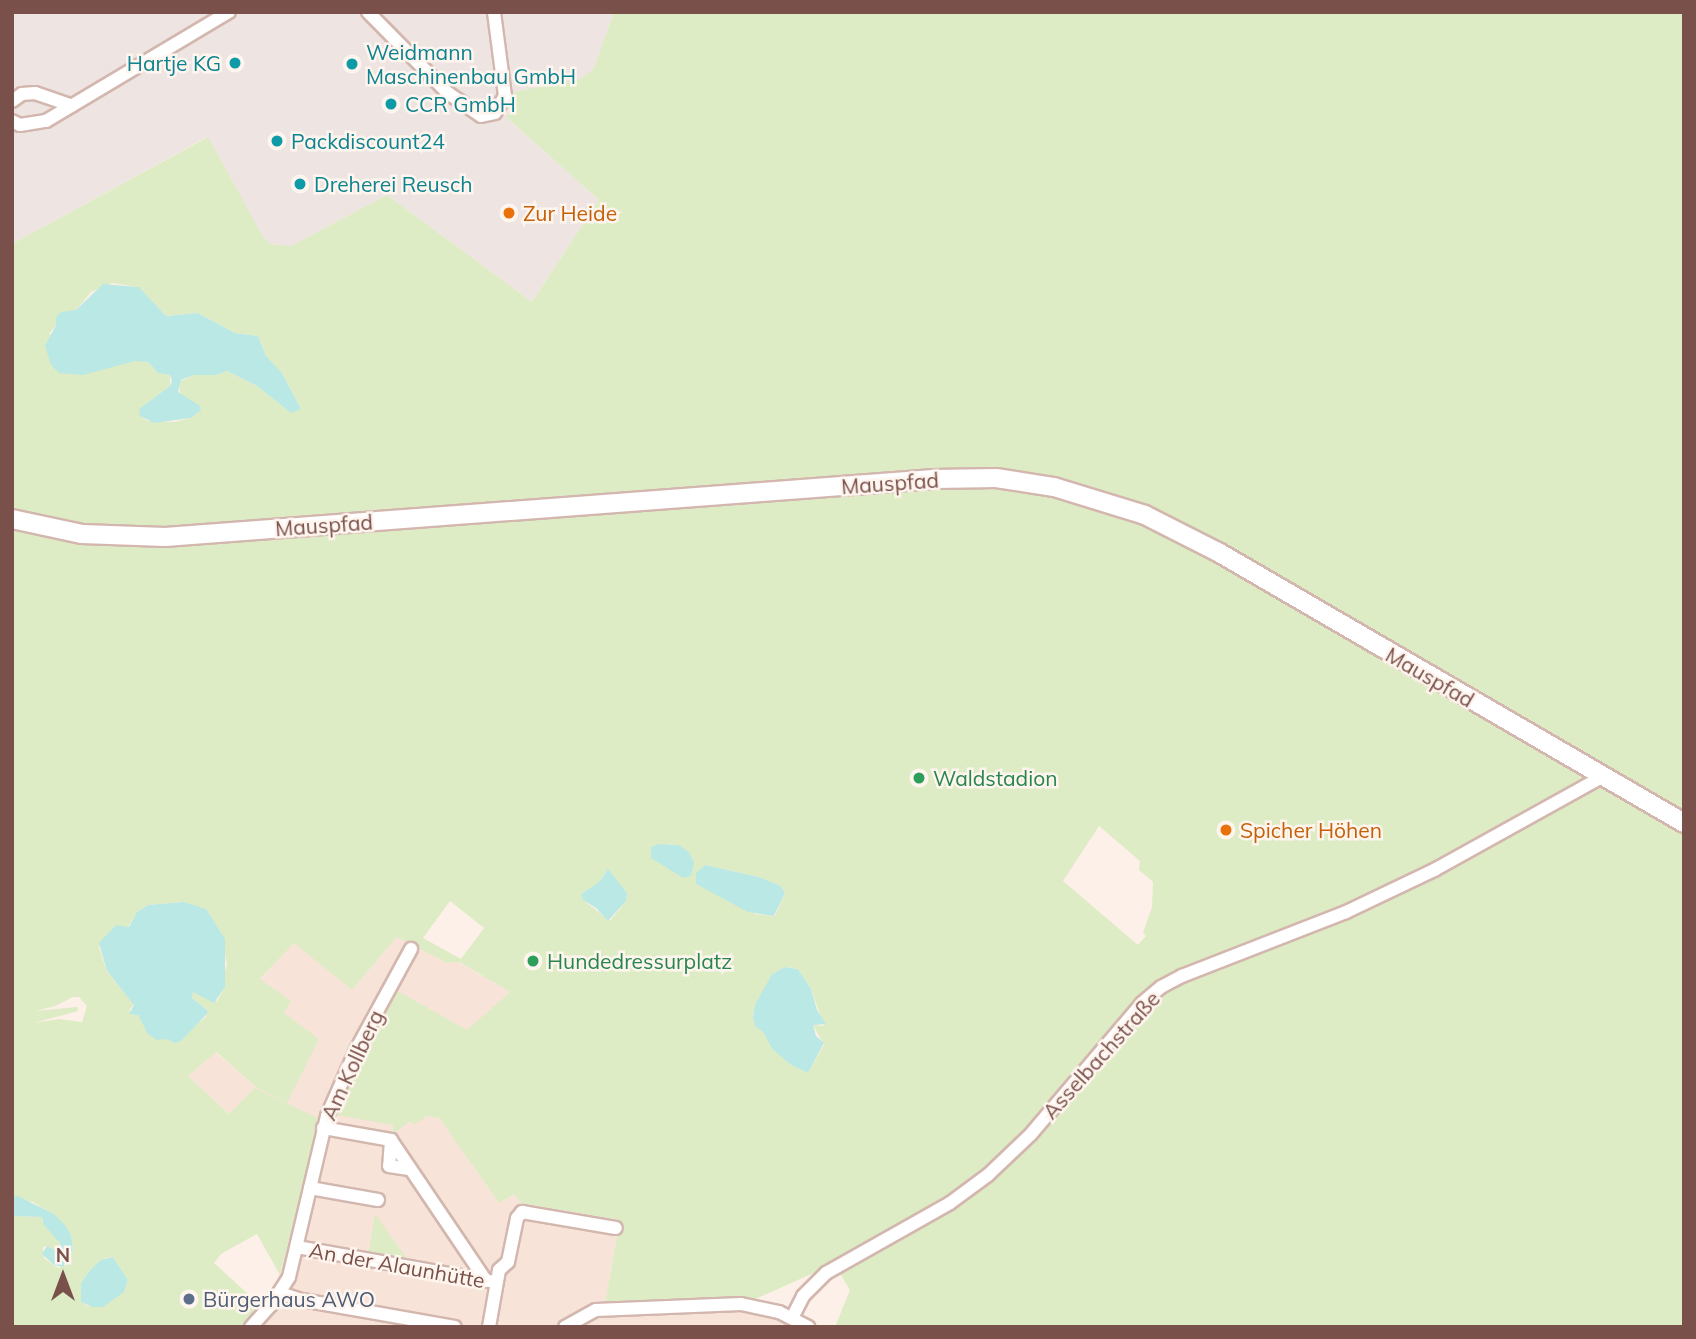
<!DOCTYPE html>
<html>
<head>
<meta charset="utf-8">
<style>
  body { margin:0 }
  #map { position:relative; width:1696px; height:1339px; overflow:hidden; background:#fdf0e8; font-family:Mulish,sans-serif }
  div>[style] { position:absolute }
  .residential>* { inset:0; background:#f7e3d8 }
  .industrial>* { inset:0; background:#eee4e1 }
  .green>* { inset:0; background:#deecc5 }
  .water>* { inset:0; background:#bae8e5 }
  .roads { filter:drop-shadow(2px 0 #d3b7af) drop-shadow(-2px 0 #d3b7af) drop-shadow(0 2px #d3b7af) drop-shadow(0 -2px #d3b7af) }
  .street>* { height:12px; margin:-6px; padding:0 6px; transform-origin:6px; border-radius:6px; background:#fff }
  .secondary>* { height:18px; margin:-9px; padding:0 9px; transform-origin:9px; border-radius:9px; background:#fff }
  .dots>* { width:19px; height:19px; translate:-50% -50%; box-sizing:border-box; border:4px solid #fff5ef; border-radius:50% }
  span { translate:-50% -50%; white-space:nowrap; text-align:center; line-height:1.15; -webkit-text-stroke:5px #fff5ef; paint-order:stroke }
  .culture-label { font-size:21px; color:#0d838f }
  .left { translate:0 -50%; text-align:left }
  .right { translate:-100% -50%; text-align:right }
  .food-label { font-size:21px; color:#c56008 }
  .street-label { font-size:21px; color:#79504a }
  .leisure-label { font-size:21px; color:#27864d }
  .service-label { font-size:21px; color:#4e5e75 }
  .frame { position:absolute; inset:0; border:14px solid #79504a; pointer-events:none }
  .north { position:absolute; left:28px; top:1241px; width:70px; height:70px; -webkit-text-stroke:5px #fff5ef; paint-order:stroke; rotate:0deg; font-size:19px; font-weight:700; line-height:28px; text-align:center; color:#79504a }
  .north::after { content:''; display:block; margin:auto; width:24px; height:32px; background:#79504a; clip-path:polygon(50% 0,100% 100%,50% 72%,0 100%) }
</style>
</head>
<body>
<div id="map">
  <div class="residential">
    <div style="clip-path:polygon(397px 937px,447px 963px,458px 962px,510px 992px,468px 1030px,393px 1125px,392px 1133px,411px 1121px,427px 1116px,439px 1118px,499px 1203px,514px 1194px,521px 1203px,620px 1220px,605px 1304px,751px 1301px,786px 1308px,815px 1327px,244px 1327px,265px 1302px,280px 1275px,320px 1119px,229px 1114px,188px 1076px,215px 1052px,256px 1087px,283px 1013px,291px 1002px,260px 980px,294px 942px,352px 990px)"></div>
  </div>
  <div class="industrial">
    <div style="clip-path:polygon(12px 12px,614px 12px,593px 70px,580px 79px,515px 99px,506px 117px,599px 200px,532px 302px,387px 195px,291px 246px,270px 244px,263px 238px,207px 137px,12px 244px)"></div>
  </div>
  <div class="green">
    <div style="clip-path:polygon(evenodd,614px 12px,1684px 12px,1684px 1327px,835px 1327px,850px 1290px,834px 1264px,755px 1299px,605px 1304px,620px 1220px,521px 1203px,514px 1194px,499px 1203px,439px 1118px,427px 1116px,414px 1125px,411px 1121px,392px 1134px,393px 1125px,337px 1115px,379px 1015px,394px 989px,467px 1030px,510px 992px,459px 962px,447px 963px,397px 937px,352px 990px,294px 943px,260px 979px,291px 1001px,284px 1013px,319px 1039px,287px 1103px,256px 1087px,216px 1052px,188px 1076px,229px 1114px,255px 1088px,320px 1119px,280px 1275px,257px 1234px,221px 1254px,214px 1263px,260px 1305px,241px 1327px,12px 1327px,12px 1216px,42px 1217px,42px 1222px,60px 1243px,63px 1251px,61px 1253px,47px 1246px,43px 1247px,44px 1258px,58px 1268px,66px 1265px,73px 1249px,71px 1235px,54px 1215px,33px 1202px,12px 1197px,12px 244px,208px 137px,263px 237px,270px 244px,291px 246px,387px 195px,532px 302px,599px 200px,506px 117px,513px 107px,514px 92px,580px 79px,593px 70px,614px 12px,112px 283px,139px 287px,166px 316px,198px 313px,235px 333px,258px 336px,268px 360px,282px 373px,300px 407px,291px 413px,257px 386px,227px 371px,216px 375px,194px 375px,179px 382px,180px 394px,201px 409px,191px 418px,174px 422px,148px 421px,140px 416px,142px 407px,170px 386px,170px 375px,158px 373px,148px 362px,49px 334px,56px 325px,56px 317px,76px 310px,91px 292px,112px 283px,614px 12px,1099px 826px,1140px 861px,1139px 870px,1153px 882px,1152px 907px,1143px 933px,1146px 936px,1138px 945px,1063px 881px,1099px 826px,614px 12px,667px 844px,679px 845px,689px 852px,684px 878px,658px 862px,667px 844px,614px 12px,705px 865px,759px 877px,781px 886px,785px 893px,775px 916px,755px 914px,696px 884px,696px 873px,705px 865px,614px 12px,607px 870px,627px 893px,626px 901px,610px 921px,583px 900px,581px 894px,599px 882px,607px 870px,614px 12px,450px 901px,484px 928px,461px 959px,423px 938px,450px 901px,614px 12px,184px 902px,206px 910px,221px 933px,227px 965px,223px 978px,225px 987px,217px 1001px,193px 991px,192px 998px,208px 1011px,206px 1017px,186px 1033px,157px 1040px,138px 1015px,129px 1011px,134px 1004px,107px 972px,99px 947px,106px 937px,128px 927px,138px 911px,148px 905px,184px 902px,614px 12px,785px 967px,798px 969px,811px 989px,824px 1026px,813px 1025px,824px 1045px,808px 1073px,791px 1065px,772px 1049px,763px 1032px,756px 1026px,753px 1013px,772px 974px,785px 967px,614px 12px,73px 997px,79px 997px,87px 1006px,82px 1022px,59px 1019px,34px 1023px,78px 1011px,77px 1007px,36px 1011px,55px 1006px,73px 997px,614px 12px,113px 1257px,128px 1280px,124px 1292px,88px 1306px,82px 1302px,81px 1283px,90px 1270px,106px 1258px,113px 1257px)"></div>
    <div style="clip-path:polygon(375px 1214px,410px 1263px,368px 1256px)"></div>
  </div>
  <div class="water">
    <div style="clip-path:polygon(103px 284px,139px 287px,166px 316px,198px 313px,235px 333px,258px 336px,266px 356px,282px 373px,301px 409px,291px 413px,257px 386px,227px 371px,216px 375px,194px 375px,181px 380px,178px 392px,200px 406px,201px 410px,191px 418px,154px 423px,140px 416px,139px 409px,170px 386px,172px 381px,170px 375px,158px 373px,148px 362px,135px 361px,83px 375px,59px 373px,51px 365px,45px 346px,56px 325px,56px 317px,61px 312px,76px 310px)"></div>
    <div style="clip-path:polygon(659px 844px,679px 845px,689px 852px,694px 863px,691px 876px,683px 878px,651px 858px,651px 847px)"></div>
    <div style="clip-path:polygon(705px 865px,759px 877px,781px 886px,785px 893px,774px 916px,748px 912px,696px 884px,696px 873px)"></div>
    <div style="clip-path:polygon(608px 869px,627px 893px,626px 901px,608px 921px,596px 908px,583px 900px,581px 894px,599px 882px)"></div>
    <div style="clip-path:polygon(184px 902px,206px 909px,225px 939px,225px 987px,214px 1003px,193px 992px,192px 998px,208px 1011px,207px 1014px,181px 1041px,174px 1043px,167px 1039px,157px 1040px,148px 1034px,138px 1015px,129px 1014px,134px 1005px,107px 971px,99px 943px,116px 925px,129px 927px,137px 912px,148px 905px)"></div>
    <div style="clip-path:polygon(785px 967px,798px 969px,811px 989px,817px 1010px,826px 1024px,813px 1025px,816px 1036px,824px 1043px,808px 1073px,791px 1065px,772px 1049px,763px 1032px,755px 1026px,753px 1017px,755px 1005px,772px 974px)"></div>
    <div style="clip-path:polygon(18px 1196px,54px 1214px,64px 1224px,71px 1235px,73px 1249px,63px 1267px,54px 1265px,42px 1254px,47px 1246px,61px 1253px,63px 1251px,60px 1243px,43px 1224px,42px 1217px,12px 1216px,12px 1197px)"></div>
    <div style="clip-path:polygon(113px 1257px,128px 1280px,124px 1292px,103px 1307px,93px 1307px,81px 1302px,81px 1283px,90px 1270px,101px 1260px)"></div>
  </div>
  <div class="roads">
    <div class="street">
      <div style="left:368px;top:12px;width:114px;rotate:45.4deg"></div>
      <div style="left:448px;top:93px;width:40px;rotate:34.9deg"></div>
      <div style="left:481px;top:116px;width:14px;rotate:-12deg"></div>
      <div style="left:495px;top:113px;width:20px;rotate:-60deg"></div>
      <div style="left:505px;top:96px;width:85px;rotate:-97.5deg"></div>
      <div style="left:12px;top:101px;width:12px;rotate:-35deg"></div>
      <div style="left:22px;top:94px;width:13px;rotate:-4deg"></div>
      <div style="left:35px;top:93px;width:39px;rotate:19deg"></div>
      <div style="left:12px;top:121px;width:9px;rotate:27deg"></div>
      <div style="left:20px;top:125px;width:26px;rotate:-9deg"></div>
      <div style="left:46px;top:121px;width:213px;rotate:-30.8deg"></div>
      <div style="left:323px;top:1128px;width:69px;rotate:10deg"></div>
      <div style="left:391px;top:1140px;width:170px;rotate:56deg"></div>
      <div style="left:391px;top:1140px;width:26px;rotate:94deg"></div>
      <div style="left:389px;top:1166px;width:20px;rotate:9deg"></div>
      <div style="left:310px;top:1188px;width:69px;rotate:10deg"></div>
      <div style="left:297px;top:1247px;width:196px;rotate:10deg"></div>
      <div style="left:280px;top:1293px;width:23px;rotate:18deg"></div>
      <div style="left:302px;top:1300px;width:155px;rotate:10deg"></div>
      <div style="left:792px;top:1318px;width:25px;rotate:-63deg"></div>
      <div style="left:803px;top:1296px;width:33px;rotate:-45deg"></div>
      <div style="left:826px;top:1273px;width:142px;rotate:-29.4deg"></div>
      <div style="left:950px;top:1203px;width:47px;rotate:-36.4deg"></div>
      <div style="left:988px;top:1175px;width:59px;rotate:-43.6deg"></div>
      <div style="left:1031px;top:1134px;width:172px;rotate:-49.7deg"></div>
      <div style="left:1142px;top:1003px;width:25px;rotate:-40deg"></div>
      <div style="left:1161px;top:987px;width:24px;rotate:-28deg"></div>
      <div style="left:1182px;top:976px;width:176px;rotate:-21.3deg"></div>
      <div style="left:1346px;top:912px;width:98px;rotate:-25.5deg"></div>
      <div style="left:1434px;top:870px;width:192px;rotate:-29deg"></div>
      <div style="left:251px;top:1327px;width:30px;rotate:-48deg"></div>
      <div style="left:271px;top:1305px;width:33px;rotate:-57deg"></div>
      <div style="left:289px;top:1277px;width:165px;rotate:-76.7deg"></div>
      <div style="left:327px;top:1116px;width:74px;rotate:-66.2deg"></div>
      <div style="left:357px;top:1048px;width:113px;rotate:-61.4deg"></div>
      <div style="left:489px;top:1327px;width:58px;rotate:-80deg"></div>
      <div style="left:499px;top:1270px;width:12px;rotate:-42deg"></div>
      <div style="left:508px;top:1262px;width:45px;rotate:-78.4deg"></div>
      <div style="left:517px;top:1218px;width:8px;rotate:-50deg"></div>
      <div style="left:522px;top:1212px;width:95px;rotate:9.7deg"></div>
      <div style="left:565px;top:1327px;width:35px;rotate:-29deg"></div>
      <div style="left:596px;top:1310px;width:145px;rotate:-2.4deg"></div>
      <div style="left:741px;top:1304px;width:39px;rotate:12deg"></div>
      <div style="left:779px;top:1312px;width:33px;rotate:27deg"></div>
    </div>
    <div class="secondary">
      <div style="left:12px;top:519px;width:72px;rotate:12.1deg"></div>
      <div style="left:82px;top:534px;width:83px;rotate:2.1deg"></div>
      <div style="left:165px;top:537px;width:771px;rotate:-4.31deg"></div>
      <div style="left:934px;top:479px;width:62px;rotate:-0.9deg"></div>
      <div style="left:996px;top:478px;width:59px;rotate:8.8deg"></div>
      <div style="left:1054px;top:487px;width:95px;rotate:17.1deg"></div>
      <div style="left:1145px;top:515px;width:82px;rotate:26.9deg"></div>
      <div style="left:1218px;top:552px;width:539px;rotate:30.18deg"></div>
    </div>
  </div>
  <div class="dots">
    <div style="left:235px;top:63px;background:#0f9aa8"></div>
    <div style="left:352px;top:64px;background:#0f9aa8"></div>
    <div style="left:391px;top:104px;background:#0f9aa8"></div>
    <div style="left:277px;top:141px;background:#0f9aa8"></div>
    <div style="left:300px;top:184px;background:#0f9aa8"></div>
    <div style="left:509px;top:213px;background:#e8710a"></div>
    <div style="left:919px;top:778px;background:#2e9e5b"></div>
    <div style="left:1226px;top:830px;background:#e8710a"></div>
    <div style="left:533px;top:961px;background:#2e9e5b"></div>
    <div style="left:189px;top:1299px;background:#5c6f8a"></div>
  </div>
  <div class="culture-label">
    <span class="left" style="left:366px;top:64px">Weidmann<br>Maschinenbau GmbH</span>
    <span class="right" style="left:221px;top:63px">Hartje KG</span>
    <span class="left" style="left:405px;top:104px">CCR GmbH</span>
    <span class="left" style="left:291px;top:141px">Packdiscount24</span>
    <span class="left" style="left:314px;top:184px">Dreherei Reusch</span>
  </div>
  <div class="food-label">
    <span class="left" style="left:523px;top:213px">Zur Heide</span>
    <span class="left" style="left:1240px;top:830px">Spicher Höhen</span>
  </div>
  <div class="street-label">
    <span style="left:890px;top:483px;rotate:-4deg">Mauspfad</span>
    <span style="left:324px;top:525px;rotate:-4deg">Mauspfad</span>
    <span style="left:1430px;top:677px;rotate:30deg">Mauspfad</span>
    <span style="left:1101px;top:1055px;rotate:-48deg">Asselbachstraße</span>
    <span style="left:352px;top:1065px;rotate:-65deg">Am Kollberg</span>
    <span style="left:397px;top:1265px;rotate:10deg">An der Alaunhütte</span>
  </div>
  <div class="leisure-label">
    <span class="left" style="left:933px;top:778px">Waldstadion</span>
    <span class="left" style="left:547px;top:961px">Hundedressurplatz</span>
  </div>
  <div class="service-label">
    <span class="left" style="left:203px;top:1299px">Bürgerhaus AWO</span>
  </div>
  <div class="frame"></div>
  <div class="north">N</div>
</div>
</body>
</html>
